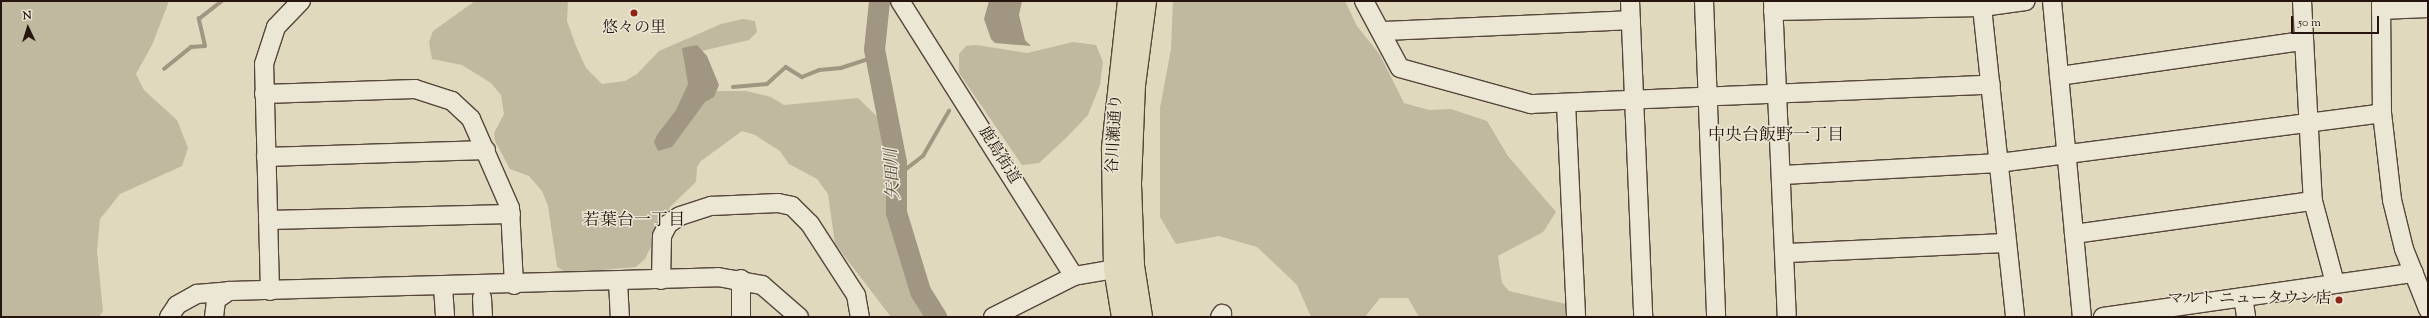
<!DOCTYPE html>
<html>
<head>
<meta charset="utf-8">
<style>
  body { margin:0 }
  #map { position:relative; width:2429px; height:318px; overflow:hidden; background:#e1d9be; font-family:"Sorts Mill Goudy","Noto Serif JP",serif }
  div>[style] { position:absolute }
  .green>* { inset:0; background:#c1b8a0 }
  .water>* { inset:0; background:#a19682 }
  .stream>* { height:3.5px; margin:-1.75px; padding:0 1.75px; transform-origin:1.75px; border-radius:1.75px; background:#a19682 }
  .river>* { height:21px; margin:-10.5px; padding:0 10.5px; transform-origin:10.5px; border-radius:10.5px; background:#a19682 }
  .roads { filter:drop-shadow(1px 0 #55463a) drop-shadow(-1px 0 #55463a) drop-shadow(0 1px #55463a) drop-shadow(0 -1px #55463a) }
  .minor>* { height:18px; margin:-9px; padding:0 9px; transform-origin:9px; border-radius:9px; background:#ece6d5 }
  .major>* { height:22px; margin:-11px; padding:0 11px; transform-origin:11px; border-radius:11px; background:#e1d9be }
  .dots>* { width:11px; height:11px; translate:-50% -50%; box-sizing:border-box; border:2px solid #ece6d5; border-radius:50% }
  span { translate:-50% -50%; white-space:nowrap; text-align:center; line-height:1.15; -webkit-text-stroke:3px #ece6d5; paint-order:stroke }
  .poi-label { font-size:16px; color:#26150e }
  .right { translate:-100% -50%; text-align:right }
  .street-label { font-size:16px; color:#26150e }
  .neighbourhood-label { font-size:17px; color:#26150e }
  .water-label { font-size:17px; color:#57493c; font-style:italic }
  .frame { position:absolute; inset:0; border:2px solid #26150e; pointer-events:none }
  .north { position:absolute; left:8px; top:8px; width:40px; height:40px; -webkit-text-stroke:3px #ece6d5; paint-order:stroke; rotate:356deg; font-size:11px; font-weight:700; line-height:16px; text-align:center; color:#26150e }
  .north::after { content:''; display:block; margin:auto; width:14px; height:18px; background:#26150e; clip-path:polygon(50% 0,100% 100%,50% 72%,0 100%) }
  .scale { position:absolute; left:2291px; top:16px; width:88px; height:18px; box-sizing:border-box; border:2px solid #26150e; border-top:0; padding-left:5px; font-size:12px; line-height:14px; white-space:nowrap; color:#26150e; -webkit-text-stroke:3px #ece6d5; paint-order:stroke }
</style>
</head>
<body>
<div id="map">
  <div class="green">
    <div style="clip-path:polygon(1px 1px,169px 1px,152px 45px,136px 74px,144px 90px,177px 120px,188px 148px,182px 166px,120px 194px,100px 219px,97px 251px,103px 311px,99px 317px,1px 317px)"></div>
    <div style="clip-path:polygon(475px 1px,568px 1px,567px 21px,576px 46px,586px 68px,602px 84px,625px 81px,637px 74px,659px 51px,721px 24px,743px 19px,755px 21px,757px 32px,749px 40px,693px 53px,707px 91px,746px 91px,771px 97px,784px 105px,858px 98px,892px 131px,899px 145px,906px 238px,929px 317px,891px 317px,835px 244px,828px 194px,817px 179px,789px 164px,780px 151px,755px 135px,742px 131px,701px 161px,697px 167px,696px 182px,670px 207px,645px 259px,636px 267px,567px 273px,557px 267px,548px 206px,542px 191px,529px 176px,510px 169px,495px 141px,494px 133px,504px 114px,501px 95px,491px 83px,462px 65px,432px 59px,429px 42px,433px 31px)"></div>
    <div style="clip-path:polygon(1173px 1px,1345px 1px,1357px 26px,1380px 55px,1404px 103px,1429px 110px,1451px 109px,1487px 121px,1508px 156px,1556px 212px,1543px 232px,1498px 256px,1502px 283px,1509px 291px,1566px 304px,1570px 309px,1569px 317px,1419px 317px,1408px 298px,1380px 298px,1365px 317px,1311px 317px,1297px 285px,1257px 247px,1219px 236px,1176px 244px,1160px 217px,1160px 108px,1171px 49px)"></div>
    <div style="clip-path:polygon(1073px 42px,1096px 45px,1103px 62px,1100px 85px,1088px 115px,1067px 137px,1039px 163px,1022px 165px,959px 73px,959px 54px,966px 46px,976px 45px,1027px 53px)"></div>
  </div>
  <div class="water">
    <div style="clip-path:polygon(989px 1px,1022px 1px,1019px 15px,1025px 40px,1031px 46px,995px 43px,991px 39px,984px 19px)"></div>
    <div style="clip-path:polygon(697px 45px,707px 56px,719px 85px,714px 97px,705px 102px,672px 147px,658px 151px,654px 142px,657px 135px,676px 110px,688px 84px,682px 48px)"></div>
  </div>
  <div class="stream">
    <div style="left:164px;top:69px;width:35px;rotate:-39deg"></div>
    <div style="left:191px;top:47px;width:14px;rotate:-4deg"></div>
    <div style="left:205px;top:46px;width:28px;rotate:-103deg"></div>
    <div style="left:199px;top:19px;width:29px;rotate:-38deg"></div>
    <div style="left:733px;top:87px;width:34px;rotate:-5deg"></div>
    <div style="left:767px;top:84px;width:25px;rotate:-42deg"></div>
    <div style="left:786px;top:67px;width:19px;rotate:32deg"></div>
    <div style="left:802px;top:77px;width:18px;rotate:-22deg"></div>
    <div style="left:819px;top:70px;width:22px;rotate:-5deg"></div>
    <div style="left:841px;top:68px;width:36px;rotate:-18deg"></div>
    <div style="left:896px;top:177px;width:34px;rotate:-38deg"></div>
    <div style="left:923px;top:156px;width:52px;rotate:-60deg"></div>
  </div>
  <div class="river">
    <div style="left:879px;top:1px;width:48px;rotate:95.9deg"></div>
    <div style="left:874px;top:49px;width:115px;rotate:79deg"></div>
    <div style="left:896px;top:162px;width:50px;rotate:90deg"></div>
    <div style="left:896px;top:212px;width:83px;rotate:73.1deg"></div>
    <div style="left:920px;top:291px;width:31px;rotate:58deg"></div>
  </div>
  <div class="roads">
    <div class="minor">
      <div style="left:900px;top:1px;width:325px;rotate:57.7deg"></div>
      <div style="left:1074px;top:276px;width:54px;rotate:-9.6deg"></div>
      <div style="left:1364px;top:1px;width:76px;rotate:61.8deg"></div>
      <div style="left:1400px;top:68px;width:136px;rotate:15.4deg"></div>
      <div style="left:1531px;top:104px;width:460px;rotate:-2.4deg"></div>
      <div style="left:1630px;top:1px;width:316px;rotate:87.6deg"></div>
      <div style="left:1704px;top:1px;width:316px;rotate:87.8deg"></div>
      <div style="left:1773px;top:1px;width:316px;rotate:87.5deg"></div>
      <div style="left:2052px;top:1px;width:317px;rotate:84.6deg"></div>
      <div style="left:2302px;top:1px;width:200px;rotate:86.9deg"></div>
      <div style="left:2313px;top:201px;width:85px;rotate:75deg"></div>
      <div style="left:2381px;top:1px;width:112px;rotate:89.5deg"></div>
      <div style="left:2382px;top:113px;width:88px;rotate:83.4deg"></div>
      <div style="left:2392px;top:200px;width:50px;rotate:76.2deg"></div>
      <div style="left:2404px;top:249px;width:65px;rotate:68.2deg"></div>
      <div style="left:1982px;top:7px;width:312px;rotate:83.9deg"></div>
      <div style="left:2381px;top:10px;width:47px;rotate:-2.4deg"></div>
      <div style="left:1773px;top:11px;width:209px;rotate:-1.1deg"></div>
      <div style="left:1982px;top:7px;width:44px;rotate:-7.8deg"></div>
      <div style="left:1382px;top:31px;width:249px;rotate:-2.5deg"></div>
      <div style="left:2059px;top:76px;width:246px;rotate:-8.2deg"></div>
      <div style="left:264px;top:94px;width:151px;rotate:-1.9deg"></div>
      <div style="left:415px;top:89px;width:39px;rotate:18deg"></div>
      <div style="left:452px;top:101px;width:26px;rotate:43deg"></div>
      <div style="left:471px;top:119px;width:97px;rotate:66.3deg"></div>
      <div style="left:510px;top:208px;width:77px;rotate:87deg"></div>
      <div style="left:1566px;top:103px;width:214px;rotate:87.3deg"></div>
      <div style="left:266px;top:157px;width:220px;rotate:-1.8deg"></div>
      <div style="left:1783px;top:175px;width:216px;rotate:-3.2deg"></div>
      <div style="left:1999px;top:163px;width:386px;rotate:-7.4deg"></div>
      <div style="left:268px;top:220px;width:243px;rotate:-1.4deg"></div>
      <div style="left:2074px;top:234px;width:241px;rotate:-7.9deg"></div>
      <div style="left:1786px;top:253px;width:221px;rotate:-2.6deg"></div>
      <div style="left:741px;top:279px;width:38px;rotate:90deg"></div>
      <div style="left:661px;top:280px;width:44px;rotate:-88.7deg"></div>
      <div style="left:662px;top:236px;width:13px;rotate:-63deg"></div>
      <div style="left:668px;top:224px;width:14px;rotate:-34deg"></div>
      <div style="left:680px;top:216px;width:33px;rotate:-18deg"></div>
      <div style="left:711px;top:206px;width:67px;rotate:-2.6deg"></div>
      <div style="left:778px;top:203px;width:14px;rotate:12deg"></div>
      <div style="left:792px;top:206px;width:25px;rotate:45deg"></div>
      <div style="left:810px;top:224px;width:85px;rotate:57.1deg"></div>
      <div style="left:856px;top:295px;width:22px;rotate:80deg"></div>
      <div style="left:618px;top:281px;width:36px;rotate:87deg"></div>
      <div style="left:443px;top:287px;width:30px;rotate:86deg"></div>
      <div style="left:270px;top:291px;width:227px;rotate:-91.5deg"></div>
      <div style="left:264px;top:64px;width:39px;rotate:-72deg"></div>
      <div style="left:276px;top:27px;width:36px;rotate:-46deg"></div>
      <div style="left:2243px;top:297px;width:20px;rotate:81deg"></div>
      <div style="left:482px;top:298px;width:19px;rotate:87deg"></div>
      <div style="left:169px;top:317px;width:14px;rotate:-56deg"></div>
      <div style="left:177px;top:305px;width:23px;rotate:-29deg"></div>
      <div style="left:197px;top:294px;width:32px;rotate:-5deg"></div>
      <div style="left:214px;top:317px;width:17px;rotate:-83deg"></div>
      <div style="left:216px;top:300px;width:16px;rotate:-35deg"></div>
      <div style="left:229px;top:291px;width:489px;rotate:-1.6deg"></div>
      <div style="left:718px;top:277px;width:45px;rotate:10.3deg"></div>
      <div style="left:762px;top:285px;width:49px;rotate:40.9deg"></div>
      <div style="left:993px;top:317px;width:91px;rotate:-26.8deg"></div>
      <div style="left:1220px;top:317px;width:4px;rotate:-56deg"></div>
      <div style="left:2103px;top:317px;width:314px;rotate:-8.1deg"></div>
    </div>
    <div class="major">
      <div style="left:1123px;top:317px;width:50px;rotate:-99.3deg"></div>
      <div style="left:1115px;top:268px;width:120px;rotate:-91deg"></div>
      <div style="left:1113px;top:148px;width:148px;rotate:-83.8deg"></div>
      <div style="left:1141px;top:317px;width:52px;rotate:-98.9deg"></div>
      <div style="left:1133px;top:266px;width:83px;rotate:-92.1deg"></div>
      <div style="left:1130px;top:183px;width:98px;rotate:-87.7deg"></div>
      <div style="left:1134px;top:85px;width:85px;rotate:-82.5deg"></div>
    </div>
  </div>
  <div class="dots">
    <div style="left:634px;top:13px;background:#8f2418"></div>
    <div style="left:2339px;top:300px;background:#8f2418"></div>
  </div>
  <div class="poi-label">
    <span style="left:634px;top:29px">悠々の里</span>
    <span class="right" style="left:2331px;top:300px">マルト ニュータウン店</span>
  </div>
  <div class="street-label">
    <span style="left:1116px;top:134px;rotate:-87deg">谷川瀬通り</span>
    <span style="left:998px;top:156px;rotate:58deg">鹿島街道</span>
  </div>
  <div class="neighbourhood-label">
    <span style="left:1776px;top:137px">中央台飯野一丁目</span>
    <span style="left:634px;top:222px">若葉台一丁目</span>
  </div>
  <div class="water-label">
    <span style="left:894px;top:174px;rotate:-93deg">矢田川</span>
  </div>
  <div class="frame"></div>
  <div class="north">N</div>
  <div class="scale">50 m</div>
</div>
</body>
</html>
